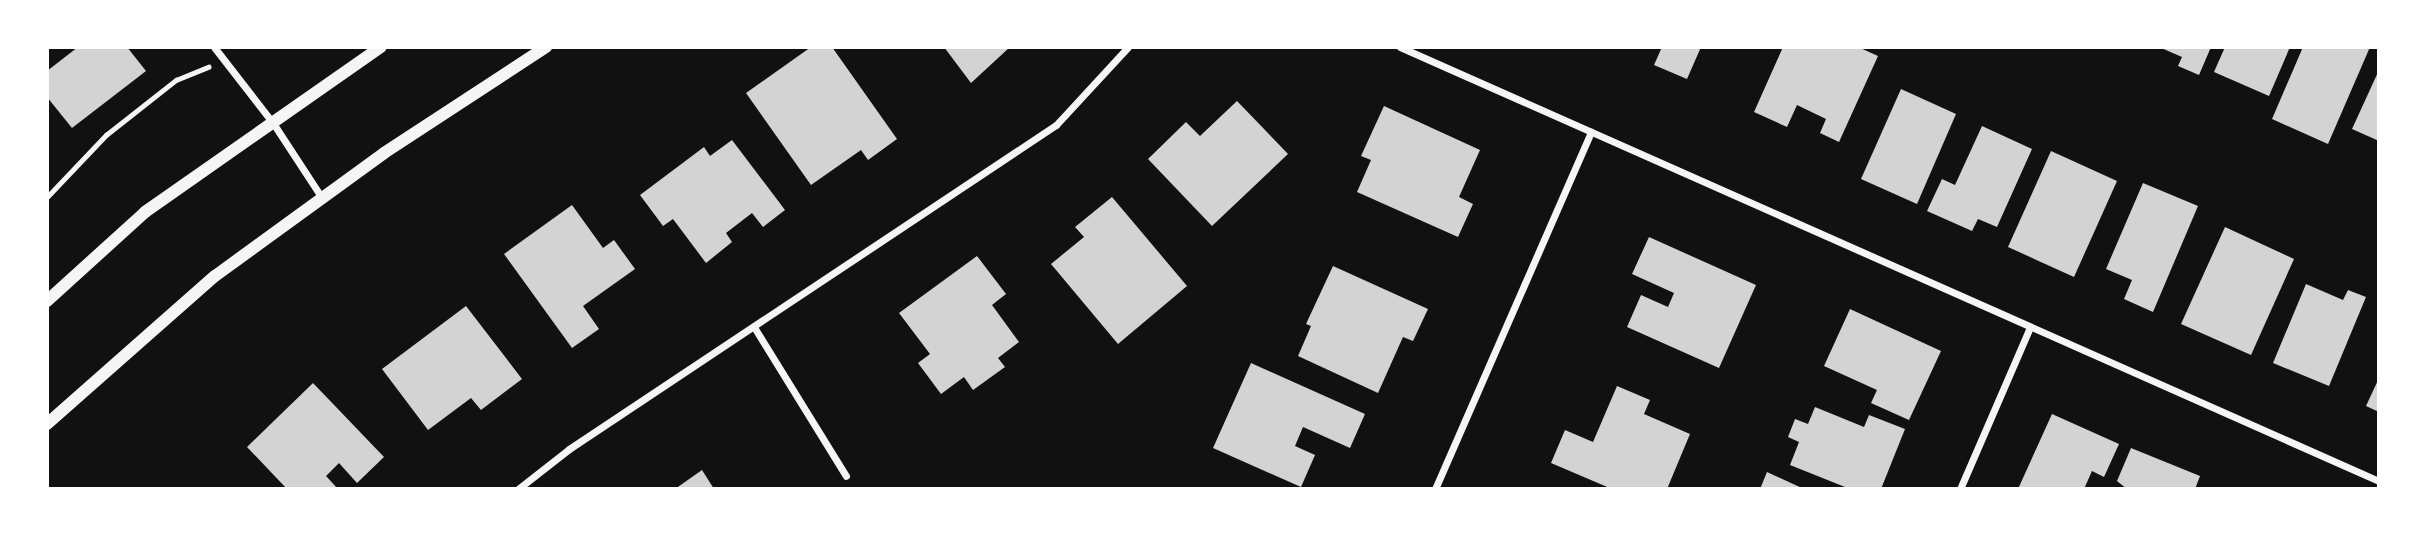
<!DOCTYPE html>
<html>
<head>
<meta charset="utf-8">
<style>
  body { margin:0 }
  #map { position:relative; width:2426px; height:536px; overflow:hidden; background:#111; font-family:Jost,sans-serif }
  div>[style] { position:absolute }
  .building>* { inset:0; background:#d3d3d3 }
  .path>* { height:4.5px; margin:-2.25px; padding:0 2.25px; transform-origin:2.25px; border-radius:2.25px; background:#f5f5f5 }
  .minor>* { height:7px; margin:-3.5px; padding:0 3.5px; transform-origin:3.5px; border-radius:3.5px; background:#f5f5f5 }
  .tertiary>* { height:12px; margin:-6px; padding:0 6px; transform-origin:6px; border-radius:6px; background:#f5f5f5 }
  span { translate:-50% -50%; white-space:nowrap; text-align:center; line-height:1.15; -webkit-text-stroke:7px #fff; paint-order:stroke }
  .frame { position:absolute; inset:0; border:49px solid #fff; pointer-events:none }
</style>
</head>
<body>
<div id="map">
  <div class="building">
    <div style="clip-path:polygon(78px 47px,127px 47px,146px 71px,72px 128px,47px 97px,47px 71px)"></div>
    <div style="clip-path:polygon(811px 47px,832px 47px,897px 139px,868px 160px,861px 150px,811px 185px,746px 93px)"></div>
    <div style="clip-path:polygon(944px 47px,1010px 47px,971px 83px)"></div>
    <div style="clip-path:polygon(1662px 47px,1701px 47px,1687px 79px,1654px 65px)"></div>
    <div style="clip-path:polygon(1783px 47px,1858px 47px,1878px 56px,1839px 142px,1820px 133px,1826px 119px,1797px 105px,1787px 127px,1754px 112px)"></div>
    <div style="clip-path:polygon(2159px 47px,2211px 47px,2199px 75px,2178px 66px,2182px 57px)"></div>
    <div style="clip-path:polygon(2225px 47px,2290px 47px,2269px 96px,2214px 72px)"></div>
    <div style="clip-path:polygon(2303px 47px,2370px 47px,2328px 144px,2272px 119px)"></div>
    <div style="clip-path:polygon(2379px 70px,2379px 141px,2352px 129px)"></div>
    <div style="clip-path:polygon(1901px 89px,1956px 114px,1917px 204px,1861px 179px)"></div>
    <div style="clip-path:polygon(1237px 101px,1288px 154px,1212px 226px,1148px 159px,1186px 122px,1200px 136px)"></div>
    <div style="clip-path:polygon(1384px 106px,1480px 150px,1459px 197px,1473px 204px,1458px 237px,1357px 192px,1371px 160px,1361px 156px)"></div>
    <div style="clip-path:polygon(1982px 126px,2032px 149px,1997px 227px,1978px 219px,1972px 231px,1927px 211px,1942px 179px,1955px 185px)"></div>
    <div style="clip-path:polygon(732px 140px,785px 210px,763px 227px,752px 213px,726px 233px,732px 242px,706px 263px,673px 219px,663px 226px,640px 195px,704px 147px,710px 156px)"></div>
    <div style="clip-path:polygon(2051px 151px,2117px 181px,2074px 277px,2008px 247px)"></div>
    <div style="clip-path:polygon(2143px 183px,2198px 206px,2153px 312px,2124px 299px,2132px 280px,2106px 269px)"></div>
    <div style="clip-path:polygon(1112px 197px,1187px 286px,1118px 344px,1051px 264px,1084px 237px,1075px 227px)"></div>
    <div style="clip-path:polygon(572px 205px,603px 248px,614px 240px,635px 269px,583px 306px,599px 329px,572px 348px,504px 254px)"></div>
    <div style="clip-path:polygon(2225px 227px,2294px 259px,2251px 355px,2181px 324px)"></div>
    <div style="clip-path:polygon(1649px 237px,1756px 285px,1719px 368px,1627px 327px,1641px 295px,1668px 307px,1674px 293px,1632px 274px)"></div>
    <div style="clip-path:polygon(977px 256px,1006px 294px,992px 305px,1019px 342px,998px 358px,1005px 367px,973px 390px,964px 377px,941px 394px,918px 363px,930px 354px,899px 313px)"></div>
    <div style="clip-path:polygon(1333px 266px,1428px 309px,1413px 341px,1403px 337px,1378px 393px,1298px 356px,1311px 326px,1306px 324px)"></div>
    <div style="clip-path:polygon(2306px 284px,2343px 300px,2348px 290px,2366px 297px,2329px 386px,2273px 363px)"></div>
    <div style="clip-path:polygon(466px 306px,522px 379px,481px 410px,471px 398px,428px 430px,382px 369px)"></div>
    <div style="clip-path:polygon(1850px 309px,1941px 351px,1909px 420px,1871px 403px,1877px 390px,1824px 366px)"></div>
    <div style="clip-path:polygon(1251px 363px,1365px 414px,1350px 448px,1303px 427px,1295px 446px,1315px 455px,1301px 487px,1213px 448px)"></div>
    <div style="clip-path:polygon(2379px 378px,2379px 412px,2366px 406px)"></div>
    <div style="clip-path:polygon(313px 383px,384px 457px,357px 483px,339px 463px,326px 476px,338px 489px,287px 489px,247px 447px)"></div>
    <div style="clip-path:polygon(1617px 386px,1650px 400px,1644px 414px,1690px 434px,1667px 489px,1612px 489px,1551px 463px,1565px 430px,1593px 442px)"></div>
    <div style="clip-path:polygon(1815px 407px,1864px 427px,1869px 415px,1905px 429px,1881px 489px,1850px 489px,1790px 465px,1799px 442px,1788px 437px,1795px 419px,1808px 424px)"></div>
    <div style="clip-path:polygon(2052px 414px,2119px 444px,2104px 477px,2092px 471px,2084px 489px,2018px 489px)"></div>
    <div style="clip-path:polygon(2131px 448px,2200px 476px,2195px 489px,2127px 489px,2117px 481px)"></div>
    <div style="clip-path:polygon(702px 470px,714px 489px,675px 489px)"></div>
    <div style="clip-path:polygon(1767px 472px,1804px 489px,1760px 489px)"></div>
  </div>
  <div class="path">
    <div style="left:47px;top:197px;width:86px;rotate:-46.4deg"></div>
    <div style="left:106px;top:135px;width:89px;rotate:-38.2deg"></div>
    <div style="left:176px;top:80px;width:35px;rotate:-22deg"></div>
  </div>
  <div class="minor">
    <div style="left:214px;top:47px;width:96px;rotate:52.2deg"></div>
    <div style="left:273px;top:123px;width:90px;rotate:56.8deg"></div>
    <div style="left:1400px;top:47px;width:1071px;rotate:23.91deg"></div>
    <div style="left:754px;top:327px;width:175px;rotate:58.3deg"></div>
    <div style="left:518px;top:489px;width:65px;rotate:-38.1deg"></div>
    <div style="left:569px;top:449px;width:585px;rotate:-33.64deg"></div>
    <div style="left:1056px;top:125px;width:106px;rotate:-47.3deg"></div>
    <div style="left:1435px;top:489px;width:390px;rotate:-66.4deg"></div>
    <div style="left:1960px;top:489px;width:176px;rotate:-66.6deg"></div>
  </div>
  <div class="tertiary">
    <div style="left:47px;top:301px;width:132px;rotate:-42.2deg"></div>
    <div style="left:145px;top:212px;width:288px;rotate:-35deg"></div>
    <div style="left:47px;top:424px;width:224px;rotate:-41.4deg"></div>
    <div style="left:215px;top:276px;width:209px;rotate:-36deg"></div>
    <div style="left:384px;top:153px;width:194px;rotate:-33.2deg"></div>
  </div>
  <div class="frame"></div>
</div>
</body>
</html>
